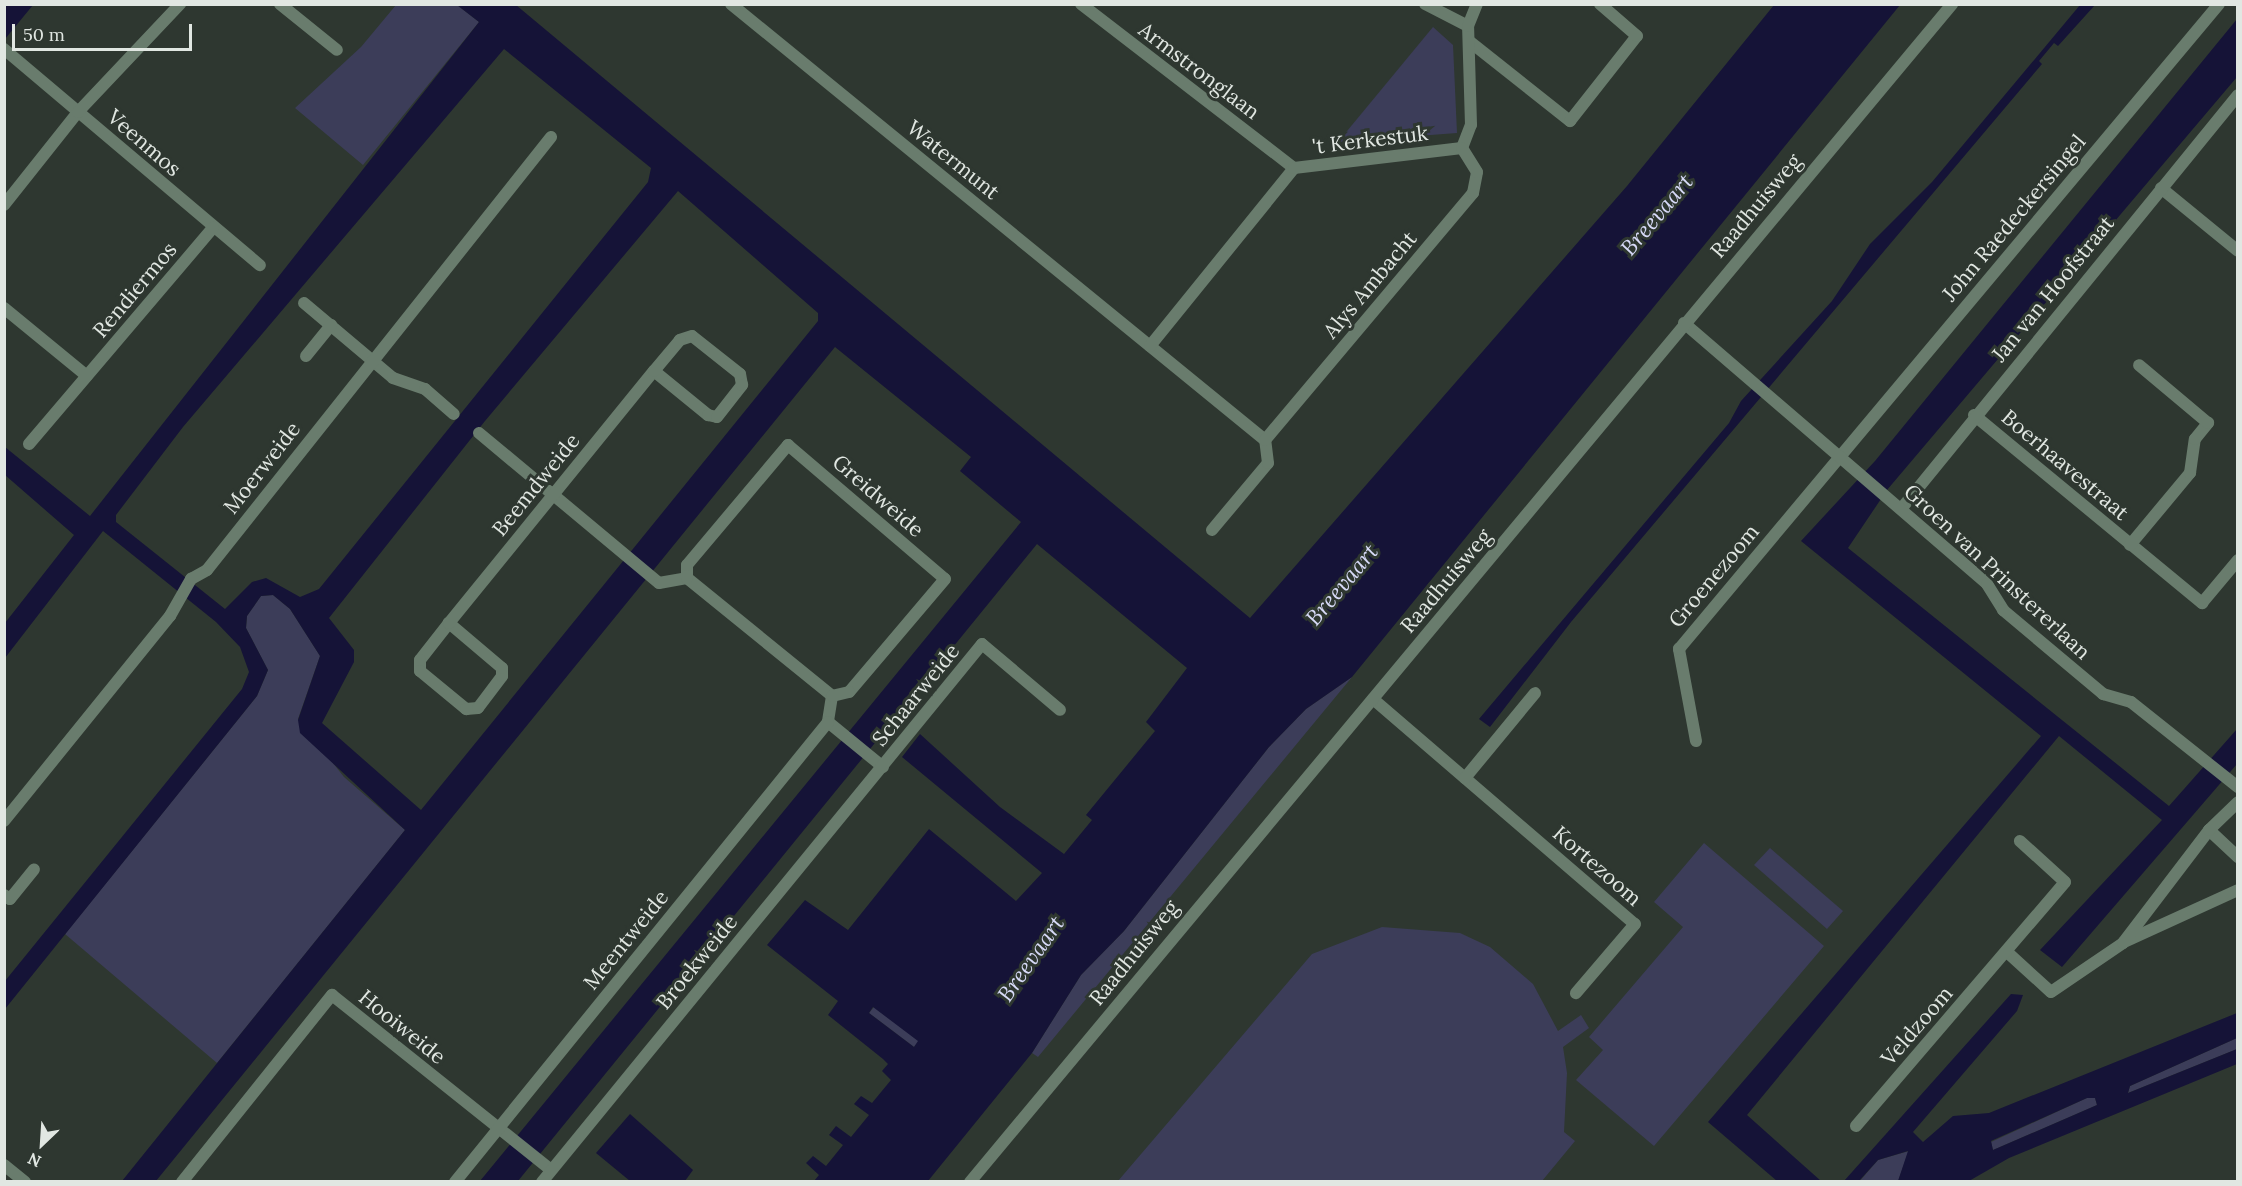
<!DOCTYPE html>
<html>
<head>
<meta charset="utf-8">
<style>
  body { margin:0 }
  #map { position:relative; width:2242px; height:1186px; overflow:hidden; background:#2e3730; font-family:Lora,serif }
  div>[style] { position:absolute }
  .green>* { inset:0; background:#3c3d59 }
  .water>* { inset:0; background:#151337 }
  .minor>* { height:12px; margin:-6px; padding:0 6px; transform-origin:6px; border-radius:6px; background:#697c6d }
  .tertiary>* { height:12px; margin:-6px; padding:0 6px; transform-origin:6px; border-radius:6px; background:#697c6d }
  span { translate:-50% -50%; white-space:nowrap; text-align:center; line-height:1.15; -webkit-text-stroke:6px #2e3730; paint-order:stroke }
  .street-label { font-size:21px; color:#e1e7e2 }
  .water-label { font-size:22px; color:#d7daf7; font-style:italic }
  .frame { position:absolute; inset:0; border:6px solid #e1e7e2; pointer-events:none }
  .north { position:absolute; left:12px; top:1114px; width:60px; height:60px; -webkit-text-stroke:4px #2e3730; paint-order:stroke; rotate:205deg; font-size:16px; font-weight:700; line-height:24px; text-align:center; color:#e1e7e2 }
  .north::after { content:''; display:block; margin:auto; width:21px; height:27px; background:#e1e7e2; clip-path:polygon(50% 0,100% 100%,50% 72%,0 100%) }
  .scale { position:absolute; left:12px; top:24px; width:180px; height:27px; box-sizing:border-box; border:3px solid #e1e7e2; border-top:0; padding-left:8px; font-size:18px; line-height:21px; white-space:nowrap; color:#e1e7e2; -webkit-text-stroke:4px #2e3730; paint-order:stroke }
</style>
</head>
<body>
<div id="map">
  <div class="green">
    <div style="clip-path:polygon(396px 5px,457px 5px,479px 22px,363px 165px,295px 108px,361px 47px)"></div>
    <div style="clip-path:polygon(1433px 27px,1453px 45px,1457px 133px,1338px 142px)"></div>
    <div style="clip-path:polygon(273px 595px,290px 609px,320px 656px,298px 719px,344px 777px,405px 830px,217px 1063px,65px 934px,257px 696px,268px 670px,246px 628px,247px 616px,261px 596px)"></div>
    <div style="clip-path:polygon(1352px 677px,1038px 1057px,1032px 1053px,1081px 975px,1124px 931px,1269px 747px,1306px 709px)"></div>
    <div style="clip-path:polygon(1704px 843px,1824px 946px,1654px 1146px,1576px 1080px,1603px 1050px,1589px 1037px,1683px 927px,1654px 902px)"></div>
    <div style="clip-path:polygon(1770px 848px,1843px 911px,1827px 929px,1754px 865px)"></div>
    <div style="clip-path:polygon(1382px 927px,1460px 933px,1490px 947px,1533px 984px,1558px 1031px,1581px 1015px,1589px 1028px,1563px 1047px,1567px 1073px,1564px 1132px,1575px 1141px,1542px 1181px,1118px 1181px,1312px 954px)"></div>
    <div style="clip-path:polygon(874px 1007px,919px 1041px,914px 1047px,869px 1013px)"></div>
    <div style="clip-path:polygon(2237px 1038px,2237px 1049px,2128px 1093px,2130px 1086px)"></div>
    <div style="clip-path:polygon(2087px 1098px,2095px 1098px,2097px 1105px,1993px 1150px,1991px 1142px)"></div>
    <div style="clip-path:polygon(1909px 1151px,1898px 1181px,1859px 1182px,1878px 1160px)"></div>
  </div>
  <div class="water">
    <div style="clip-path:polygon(5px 5px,33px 5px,5px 39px,4px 5px)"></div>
    <div style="clip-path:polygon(evenodd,457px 5px,516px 5px,1250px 618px,1627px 186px,1774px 5px,1900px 5px,1352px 677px,1306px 709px,1269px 747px,1124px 931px,1081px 975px,1032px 1053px,928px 1181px,814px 1181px,819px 1175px,806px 1163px,813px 1156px,826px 1166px,843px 1145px,829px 1135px,836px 1126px,851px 1137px,869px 1115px,854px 1104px,861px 1096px,872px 1103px,891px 1080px,882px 1071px,888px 1064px,883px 1059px,828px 1015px,838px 1001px,767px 945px,805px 900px,848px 930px,929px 829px,1016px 901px,1042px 873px,902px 757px,920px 734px,1000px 807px,1064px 854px,1092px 820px,1086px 815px,1155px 731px,1146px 722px,1187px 668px,1037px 544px,518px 1181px,480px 1181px,1021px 522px,960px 471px,971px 457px,835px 347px,156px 1181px,122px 1181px,405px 830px,300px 733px,298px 720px,320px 656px,290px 609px,273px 595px,261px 596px,247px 616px,246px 628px,268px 670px,257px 696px,5px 1009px,5px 981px,242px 689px,249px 672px,240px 647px,216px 622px,103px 531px,5px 658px,5px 623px,74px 535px,5px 475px,5px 447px,90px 516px,479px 22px,457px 5px,504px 49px,651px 168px,648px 182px,319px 589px,300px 597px,266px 578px,252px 582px,225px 609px,116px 522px,116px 515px,183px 427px,504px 49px,457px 5px,678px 191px,818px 313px,818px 321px,421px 810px,322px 723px,354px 662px,354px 650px,329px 618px,485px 421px,678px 191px,457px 5px,873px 1007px,918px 1041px,914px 1047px,869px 1013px,873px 1007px)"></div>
    <div style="clip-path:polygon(2080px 5px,2095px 5px,2058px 46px,2054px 43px,2039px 61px,2042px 64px,1571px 622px,1490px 727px,1479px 719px,1729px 423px,1741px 401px,1832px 301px,1870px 244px,1932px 182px)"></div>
    <div style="clip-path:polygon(2237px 19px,2237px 77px,1887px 490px,1848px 548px,2169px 806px,2237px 729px,2237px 764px,2062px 967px,2040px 950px,2162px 820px,2059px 736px,1747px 1115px,1821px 1181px,1777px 1181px,1708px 1122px,2041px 736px,1801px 541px,1875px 461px)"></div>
    <div style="clip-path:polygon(evenodd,2011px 994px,2023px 995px,2017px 1011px,1913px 1132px,1923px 1142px,1953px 1116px,1989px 1113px,2237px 1013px,2237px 1038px,2130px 1086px,2128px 1093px,2237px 1049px,2237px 1064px,2009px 1158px,1969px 1181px,1898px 1181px,1908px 1151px,1878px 1160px,1859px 1181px,1844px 1181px,2011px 994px,2087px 1098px,2095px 1098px,2097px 1105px,1993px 1150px,1991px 1141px,2087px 1098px)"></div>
    <div style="clip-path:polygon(630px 1114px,693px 1170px,685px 1181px,630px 1181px,596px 1153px)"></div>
  </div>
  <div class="minor">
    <div style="left:280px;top:4px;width:73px;rotate:38.9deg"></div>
    <div style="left:731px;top:4px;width:689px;rotate:39.23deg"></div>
    <div style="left:1081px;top:4px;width:269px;rotate:37.6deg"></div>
    <div style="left:1425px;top:4px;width:48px;rotate:27.1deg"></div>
    <div style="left:1469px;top:41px;width:129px;rotate:38.4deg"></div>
    <div style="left:1570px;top:121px;width:108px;rotate:-51.8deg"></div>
    <div style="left:1637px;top:36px;width:49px;rotate:-139.1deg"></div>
    <div style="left:4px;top:49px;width:335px;rotate:40.2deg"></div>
    <div style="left:2161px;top:188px;width:99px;rotate:39.3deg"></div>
    <div style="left:4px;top:205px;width:119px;rotate:-51.5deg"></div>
    <div style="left:78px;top:112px;width:149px;rotate:-46.6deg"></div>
    <div style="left:304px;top:303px;width:116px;rotate:40.1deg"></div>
    <div style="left:393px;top:378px;width:34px;rotate:19deg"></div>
    <div style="left:425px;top:389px;width:38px;rotate:41deg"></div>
    <div style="left:4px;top:308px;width:107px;rotate:39.3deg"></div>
    <div style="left:1150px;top:346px;width:229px;rotate:-51deg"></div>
    <div style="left:1294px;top:168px;width:169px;rotate:-6.8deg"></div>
    <div style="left:1462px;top:148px;width:25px;rotate:-69deg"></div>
    <div style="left:1471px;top:125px;width:99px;rotate:-91.7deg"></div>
    <div style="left:1468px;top:26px;width:24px;rotate:-68deg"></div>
    <div style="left:306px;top:356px;width:40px;rotate:-51deg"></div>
    <div style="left:1974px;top:415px;width:296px;rotate:39.5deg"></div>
    <div style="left:2202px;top:603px;width:56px;rotate:-50.1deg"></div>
    <div style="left:479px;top:433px;width:234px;rotate:39.8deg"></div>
    <div style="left:659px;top:583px;width:28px;rotate:-10deg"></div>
    <div style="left:687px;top:578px;width:187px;rotate:39.1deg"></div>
    <div style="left:832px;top:696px;width:26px;rotate:99deg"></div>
    <div style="left:29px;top:444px;width:284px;rotate:-49.6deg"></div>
    <div style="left:1901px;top:509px;width:534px;rotate:-50.85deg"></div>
    <div style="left:1212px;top:530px;width:87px;rotate:-50.1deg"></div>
    <div style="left:1268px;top:463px;width:23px;rotate:-97deg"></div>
    <div style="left:1265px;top:440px;width:323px;rotate:-49.9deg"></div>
    <div style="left:1473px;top:193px;width:21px;rotate:-79deg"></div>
    <div style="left:1477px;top:172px;width:28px;rotate:-122deg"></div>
    <div style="left:2130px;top:545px;width:94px;rotate:-50.2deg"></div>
    <div style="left:2190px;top:473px;width:34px;rotate:-82deg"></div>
    <div style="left:2195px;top:439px;width:21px;rotate:-51deg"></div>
    <div style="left:2208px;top:423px;width:90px;rotate:-140deg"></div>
    <div style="left:687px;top:578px;width:13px;rotate:-90deg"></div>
    <div style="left:687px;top:565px;width:157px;rotate:-49.9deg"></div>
    <div style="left:788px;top:445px;width:206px;rotate:40.5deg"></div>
    <div style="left:945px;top:579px;width:148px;rotate:130.3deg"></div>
    <div style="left:849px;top:692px;width:17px;rotate:167deg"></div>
    <div style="left:449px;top:623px;width:47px;rotate:128.1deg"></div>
    <div style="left:420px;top:660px;width:11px;rotate:90deg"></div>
    <div style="left:420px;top:671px;width:60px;rotate:39.6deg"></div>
    <div style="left:466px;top:709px;width:12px;rotate:-5deg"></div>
    <div style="left:478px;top:708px;width:40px;rotate:-53deg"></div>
    <div style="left:502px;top:676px;width:8px;rotate:-90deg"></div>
    <div style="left:502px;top:668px;width:70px;rotate:-139.7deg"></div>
    <div style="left:449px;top:623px;width:325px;rotate:-50.9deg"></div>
    <div style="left:654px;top:371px;width:70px;rotate:39.2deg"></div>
    <div style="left:708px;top:415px;width:9px;rotate:13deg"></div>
    <div style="left:717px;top:417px;width:41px;rotate:-52deg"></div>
    <div style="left:742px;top:385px;width:11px;rotate:-100deg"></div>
    <div style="left:740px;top:374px;width:61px;rotate:-141.6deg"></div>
    <div style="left:692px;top:336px;width:13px;rotate:162deg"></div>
    <div style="left:680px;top:340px;width:40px;rotate:130deg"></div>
    <div style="left:1373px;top:699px;width:345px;rotate:40.7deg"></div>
    <div style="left:1635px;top:924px;width:91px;rotate:130.5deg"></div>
    <div style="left:828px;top:722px;width:71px;rotate:39.3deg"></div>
    <div style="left:1696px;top:741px;width:94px;rotate:-100.5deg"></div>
    <div style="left:1679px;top:649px;width:841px;rotate:-50.06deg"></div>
    <div style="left:1465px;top:778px;width:110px;rotate:-50.5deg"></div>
    <div style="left:4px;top:821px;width:264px;rotate:-51deg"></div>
    <div style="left:170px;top:616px;width:43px;rotate:-60.4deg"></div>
    <div style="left:191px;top:579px;width:18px;rotate:-29deg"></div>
    <div style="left:207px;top:570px;width:553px;rotate:-51.53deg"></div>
    <div style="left:2209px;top:830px;width:40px;rotate:43deg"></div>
    <div style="left:4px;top:895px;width:7px;rotate:34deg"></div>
    <div style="left:10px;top:899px;width:38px;rotate:-51deg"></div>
    <div style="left:2124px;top:942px;width:125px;rotate:-24.5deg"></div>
    <div style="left:2007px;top:952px;width:59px;rotate:42.3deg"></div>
    <div style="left:2051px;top:992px;width:87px;rotate:-34.2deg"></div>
    <div style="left:2123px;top:943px;width:142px;rotate:-52.7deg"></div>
    <div style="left:2209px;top:830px;width:40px;rotate:-44deg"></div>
    <div style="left:1856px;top:1126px;width:321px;rotate:-49.4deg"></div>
    <div style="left:2065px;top:882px;width:61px;rotate:-137.7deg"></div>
    <div style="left:4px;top:1165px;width:27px;rotate:39deg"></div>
    <div style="left:182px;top:1182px;width:240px;rotate:-51.3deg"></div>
    <div style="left:332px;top:995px;width:280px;rotate:38.6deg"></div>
    <div style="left:455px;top:1182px;width:592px;rotate:-50.96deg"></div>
    <div style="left:542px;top:1182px;width:695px;rotate:-50.72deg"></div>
    <div style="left:982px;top:644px;width:102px;rotate:40.2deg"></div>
  </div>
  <div class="tertiary">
    <div style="left:1684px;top:323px;width:400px;rotate:40.7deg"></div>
    <div style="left:1987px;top:584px;width:31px;rotate:58deg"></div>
    <div style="left:2003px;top:610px;width:131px;rotate:40deg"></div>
    <div style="left:2103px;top:694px;width:29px;rotate:16deg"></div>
    <div style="left:2131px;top:702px;width:137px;rotate:38.5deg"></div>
    <div style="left:970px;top:1182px;width:1534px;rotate:-50.18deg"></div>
  </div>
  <div class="street-label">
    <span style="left:1199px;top:71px;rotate:37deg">Armstronglaan</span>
    <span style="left:1370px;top:140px;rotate:-7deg">'t Kerkestuk</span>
    <span style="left:144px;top:143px;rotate:41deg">Veenmos</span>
    <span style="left:953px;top:160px;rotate:39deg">Watermunt</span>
    <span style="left:1756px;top:206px;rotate:-50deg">Raadhuisweg</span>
    <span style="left:2014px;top:218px;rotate:-50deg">John Raedeckersingel</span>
    <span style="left:1370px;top:285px;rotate:-50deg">Alys Ambacht</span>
    <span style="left:2053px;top:289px;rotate:-51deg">Jan van Hoofstraat</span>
    <span style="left:135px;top:290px;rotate:-50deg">Rendiermos</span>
    <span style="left:2065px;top:465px;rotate:40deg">Boerhaavestraat</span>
    <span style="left:262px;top:468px;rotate:-52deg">Moerweide</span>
    <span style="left:536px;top:485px;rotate:-51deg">Beemdweide</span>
    <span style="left:878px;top:496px;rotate:41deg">Greidweide</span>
    <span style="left:1997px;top:572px;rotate:43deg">Groen van Prinstererlaan</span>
    <span style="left:1714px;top:576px;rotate:-50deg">Groenezoom</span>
    <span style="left:1446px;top:581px;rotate:-50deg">Raadhuisweg</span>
    <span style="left:916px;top:695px;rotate:-51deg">Schaarweide</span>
    <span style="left:1597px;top:866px;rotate:41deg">Kortezoom</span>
    <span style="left:626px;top:940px;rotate:-51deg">Meentweide</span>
    <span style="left:1134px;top:953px;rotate:-51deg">Raadhuisweg</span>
    <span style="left:697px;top:962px;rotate:-51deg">Broekweide</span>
    <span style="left:1917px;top:1026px;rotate:-49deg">Veldzoom</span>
    <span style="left:402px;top:1027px;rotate:39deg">Hooiweide</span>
  </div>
  <div class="water-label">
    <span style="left:1657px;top:215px;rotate:-50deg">Breevaart</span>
    <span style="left:1342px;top:585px;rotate:-50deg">Breevaart</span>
    <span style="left:1031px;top:959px;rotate:-55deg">Breevaart</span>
  </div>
  <div class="frame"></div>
  <div class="north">N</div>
  <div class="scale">50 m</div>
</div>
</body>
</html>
